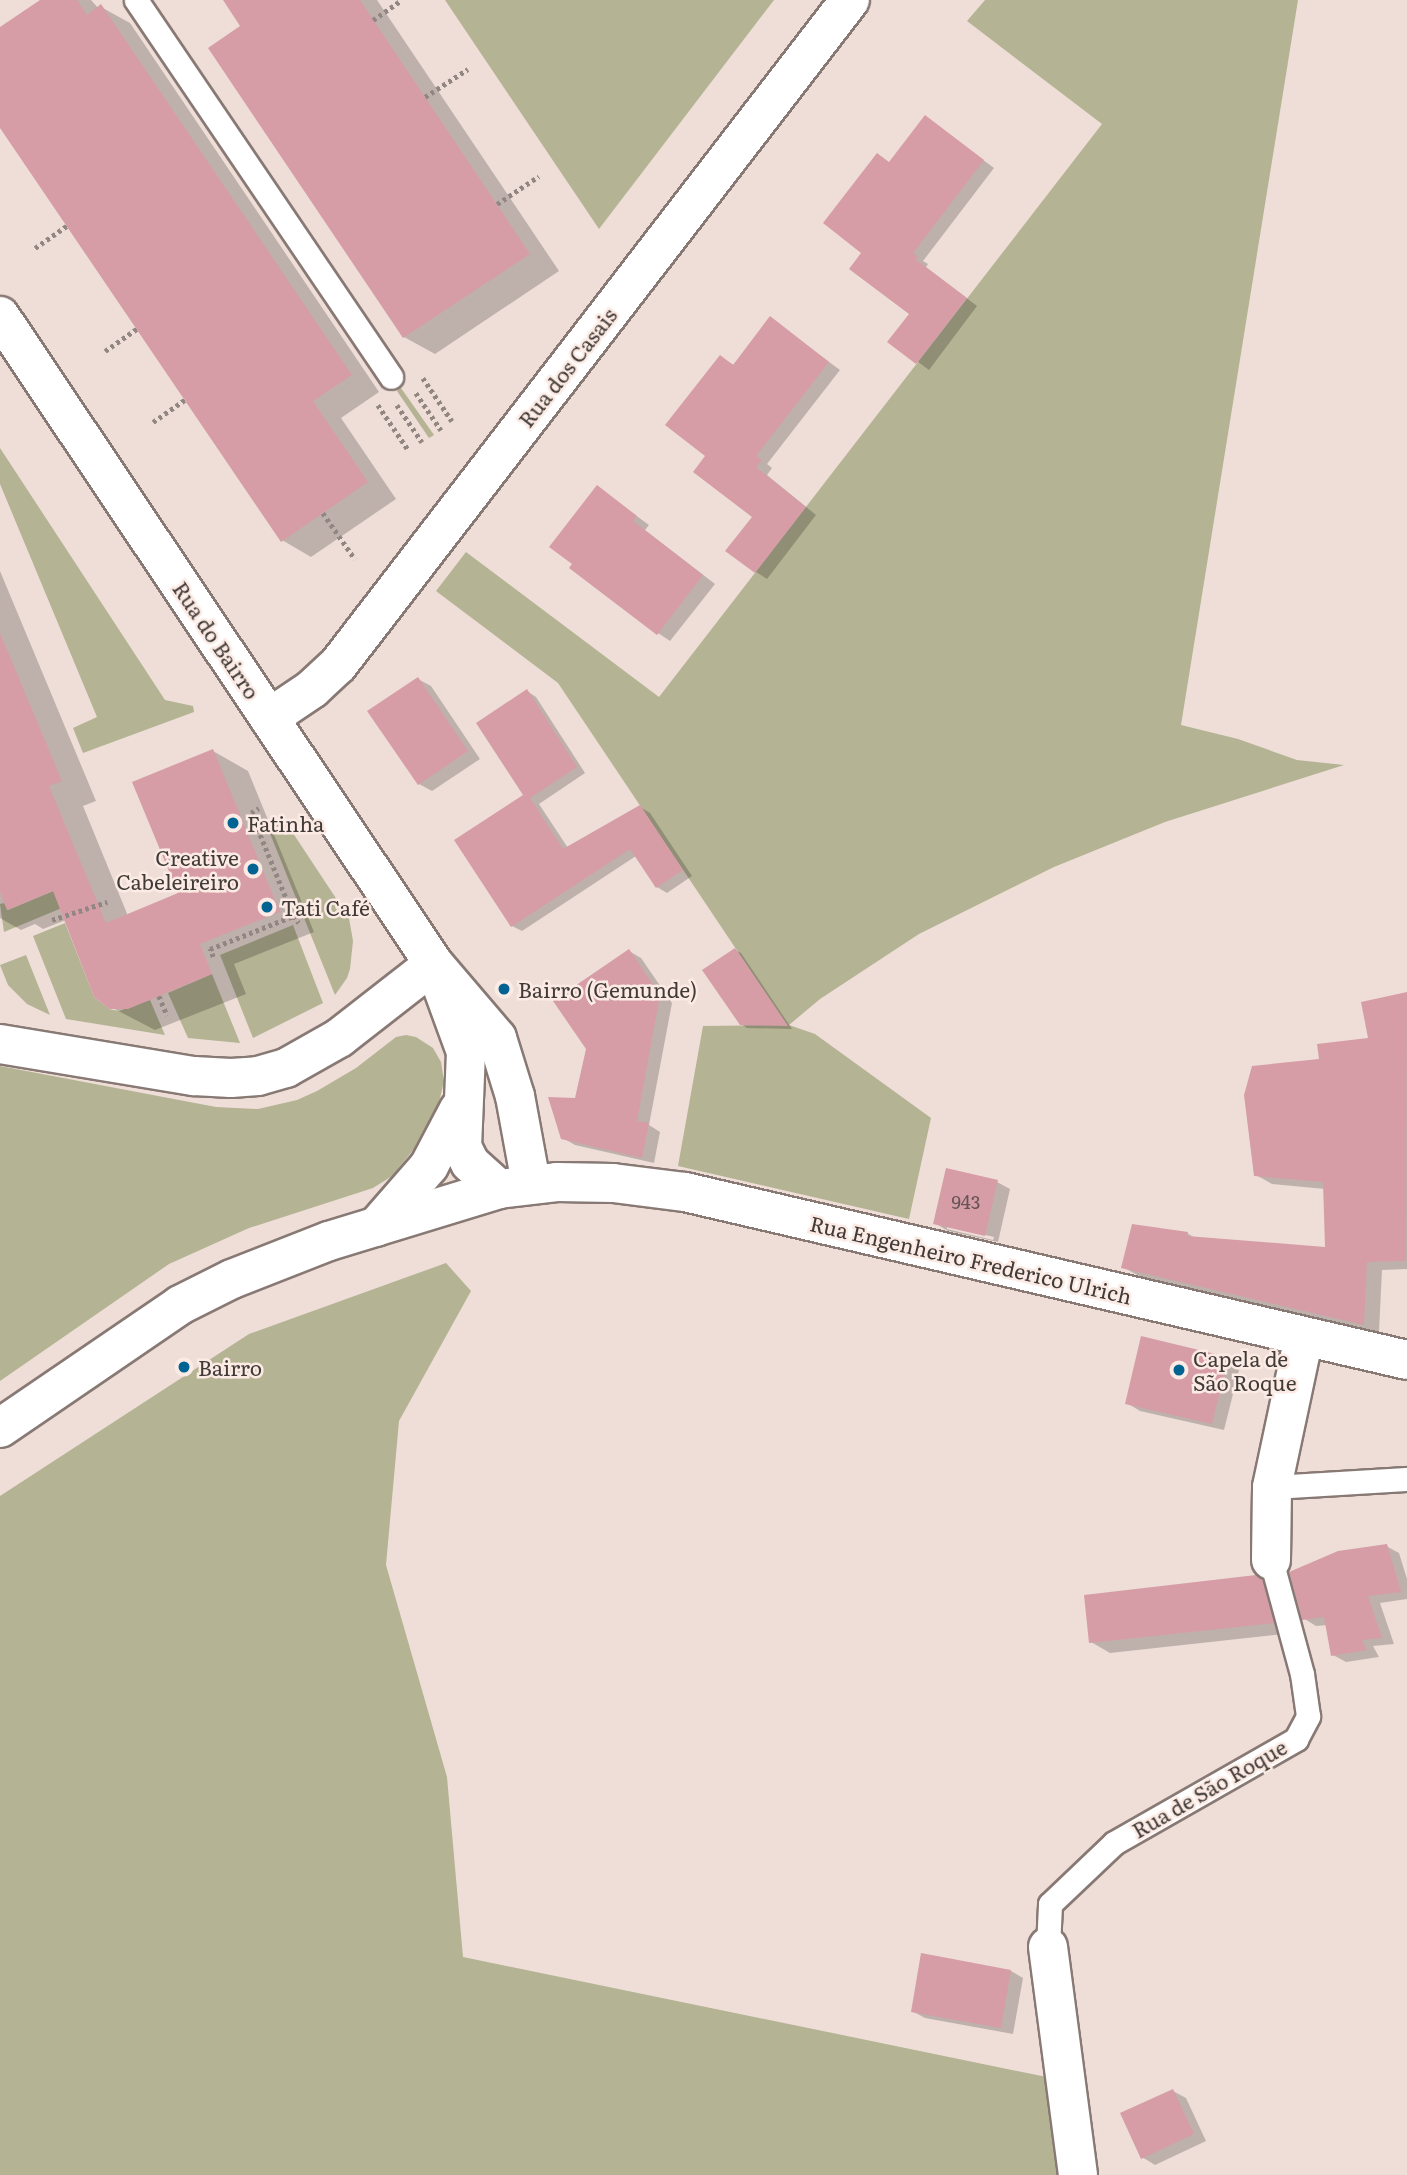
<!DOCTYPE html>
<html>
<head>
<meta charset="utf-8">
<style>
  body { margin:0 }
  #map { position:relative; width:1407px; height:2175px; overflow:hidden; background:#eeded7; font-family:Literata,serif }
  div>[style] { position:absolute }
  .green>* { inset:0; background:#b4b393 }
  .shadow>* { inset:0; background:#0003 }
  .building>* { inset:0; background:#d69da6 }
  .path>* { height:4.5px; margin-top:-2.25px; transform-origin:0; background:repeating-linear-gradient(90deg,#918682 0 3.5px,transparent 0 7px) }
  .roads { filter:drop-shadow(2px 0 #887974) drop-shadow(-2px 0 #887974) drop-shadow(0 2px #887974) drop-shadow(0 -2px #887974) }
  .lane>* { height:23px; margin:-11.5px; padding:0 11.5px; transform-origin:11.5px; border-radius:11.5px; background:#fff }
  .street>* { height:38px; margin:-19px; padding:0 19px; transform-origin:19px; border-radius:19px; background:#fff }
  .secondary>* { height:38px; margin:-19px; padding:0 19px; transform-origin:19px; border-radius:19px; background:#fff }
  .dots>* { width:19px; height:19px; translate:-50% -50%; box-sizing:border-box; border:4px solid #fcebe4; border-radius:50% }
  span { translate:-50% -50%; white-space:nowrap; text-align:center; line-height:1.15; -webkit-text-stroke:5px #fcebe4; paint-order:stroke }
  .number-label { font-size:18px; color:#665454 }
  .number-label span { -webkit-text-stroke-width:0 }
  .street-label { font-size:21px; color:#413b38 }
  .poi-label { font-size:21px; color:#413b38 }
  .left { translate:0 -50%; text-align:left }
  .right { translate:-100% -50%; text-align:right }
</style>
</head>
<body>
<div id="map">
  <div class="green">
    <div style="clip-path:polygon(445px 0,774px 0,599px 229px)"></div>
    <div style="clip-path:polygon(985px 0,1298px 0,1181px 725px,1238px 739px,1297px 760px,1344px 765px,1165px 822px,1054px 867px,919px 934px,820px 999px,789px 1025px,815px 1034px,931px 1118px,909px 1219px,678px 1166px,703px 1026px,787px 1025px,558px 683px,436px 591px,466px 552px,659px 697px,1102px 124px,967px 21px)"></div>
    <div style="clip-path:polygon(401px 388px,434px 435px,429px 438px,397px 391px)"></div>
    <div style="clip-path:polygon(0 448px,165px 700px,193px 706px,194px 712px,83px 753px,73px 728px,97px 717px,0 484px)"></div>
    <div style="clip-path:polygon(283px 818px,349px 918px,353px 941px,350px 969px,347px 978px,335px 995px,267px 826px)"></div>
    <div style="clip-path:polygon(68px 885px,86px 898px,4px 932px,0 904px,4px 903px,8px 910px)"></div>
    <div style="clip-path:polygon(65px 923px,94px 997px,109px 1009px,119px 1011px,150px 1000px,165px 1035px,66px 1019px,33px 936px)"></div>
    <div style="clip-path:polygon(293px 925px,323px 1003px,253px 1038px,220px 955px)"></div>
    <div style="clip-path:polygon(26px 955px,50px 1015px,27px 1004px,8px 985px,0 965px)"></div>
    <div style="clip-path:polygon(212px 974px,240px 1043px,188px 1038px,168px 993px)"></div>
    <div style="clip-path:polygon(406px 1035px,416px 1037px,433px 1048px,441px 1062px,444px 1081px,437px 1111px,422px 1139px,392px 1176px,373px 1188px,249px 1228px,169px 1264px,0 1381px,0 1066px,216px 1107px,258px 1109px,297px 1100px,317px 1091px,356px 1068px,396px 1037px)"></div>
    <div style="clip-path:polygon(446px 1263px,471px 1291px,399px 1421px,386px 1565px,447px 1777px,463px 1957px,1066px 2081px,1078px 2175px,0 2175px,0 1496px,249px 1334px)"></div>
  </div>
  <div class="shadow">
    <div style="clip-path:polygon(43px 0,91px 0,99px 9px,101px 7px,130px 23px,379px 392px,341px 418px,396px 499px,311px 557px,282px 540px,0 125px,0 29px)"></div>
    <div style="clip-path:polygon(225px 0,377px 0,559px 271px,435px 354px,404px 337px,242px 26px)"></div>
    <div style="clip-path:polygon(926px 118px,994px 168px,923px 261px,928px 264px,926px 267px,977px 306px,929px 370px,890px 341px,911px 314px,864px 252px,891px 163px)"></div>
    <div style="clip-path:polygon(771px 319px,840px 370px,767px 464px,772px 468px,767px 475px,816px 515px,767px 579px,756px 572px,754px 517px,707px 455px,720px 357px,734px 365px)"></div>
    <div style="clip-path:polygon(597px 487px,649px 525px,645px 530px,715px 584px,670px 641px,658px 633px)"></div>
    <div style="clip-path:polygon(0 571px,96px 801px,83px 806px,128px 916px,180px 894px,213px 751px,248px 771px,314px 932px,234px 964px,246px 994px,155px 1030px,103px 1003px,66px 920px,43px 929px,35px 924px,21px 930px,0 918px)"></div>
    <div style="clip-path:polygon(418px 679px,431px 686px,480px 759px,432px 791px,419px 784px)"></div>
    <div style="clip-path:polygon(527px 691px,536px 697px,585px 773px,539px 804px,568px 848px,640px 807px,650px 813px,692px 876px,667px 893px,657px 887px,636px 856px,522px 931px,512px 926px,526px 796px)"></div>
    <div style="clip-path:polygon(735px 950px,741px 953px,792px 1029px,747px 1028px,741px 1024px)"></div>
    <div style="clip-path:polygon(629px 951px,641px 958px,672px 1003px,649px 1125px,660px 1132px,654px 1163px,575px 1145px,563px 1138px)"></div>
    <div style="clip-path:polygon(1407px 994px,1407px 1269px,1382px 1270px,1379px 1332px,1139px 1276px,1123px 1267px,1187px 1233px,1195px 1238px,1326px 1249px,1325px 1189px,1272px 1184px,1256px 1175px,1320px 1061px,1370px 1040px,1363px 1003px)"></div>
    <div style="clip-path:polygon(evenodd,997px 1182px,1010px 1189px,998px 1242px,948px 1231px,935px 1223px,997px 1182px,947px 1226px,994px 1237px,993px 1240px,947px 1229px,947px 1226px)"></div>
    <div style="clip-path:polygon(1227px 1359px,1240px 1366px,1224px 1430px,1140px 1411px,1127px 1403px)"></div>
    <div style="clip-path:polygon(1386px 1546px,1399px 1553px,1407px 1579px,1407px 1599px,1380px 1603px,1394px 1644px,1373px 1646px,1379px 1657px,1346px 1662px,1333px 1655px,1328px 1625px,1316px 1626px,1303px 1618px)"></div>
    <div style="clip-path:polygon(1256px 1577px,1276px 1589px,1292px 1633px,1110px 1653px,1091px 1642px)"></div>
    <div style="clip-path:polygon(923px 1955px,1011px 1971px,1023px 1978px,1013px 2034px,925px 2018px,912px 2011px)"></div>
    <div style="clip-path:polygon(1173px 2091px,1186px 2098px,1206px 2141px,1155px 2165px,1142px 2157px)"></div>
  </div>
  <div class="building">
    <div style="clip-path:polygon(40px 0,77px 0,87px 15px,101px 4px,352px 375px,313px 401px,368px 482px,281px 542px,0 128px,0 27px)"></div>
    <div style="clip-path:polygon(223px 0,360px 0,530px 254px,403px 338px,208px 48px,240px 26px)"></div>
    <div style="clip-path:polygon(925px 115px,984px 160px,913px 253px,918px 257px,915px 259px,967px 298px,916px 364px,887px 342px,909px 314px,849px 269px,861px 253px,823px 223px,877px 153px,889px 162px)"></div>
    <div style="clip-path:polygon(770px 316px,829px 362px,756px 456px,762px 460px,756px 467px,806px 507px,755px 573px,725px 551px,752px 517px,693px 472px,705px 456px,665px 425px,720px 355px,733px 365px)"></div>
    <div style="clip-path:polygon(597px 485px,637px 516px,633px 521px,703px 575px,657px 635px,569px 568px,572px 564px,549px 547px)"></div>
    <div style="clip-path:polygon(0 633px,62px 781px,49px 786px,106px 923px,178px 893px,132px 782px,213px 749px,280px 912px,200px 944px,212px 974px,128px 1009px,109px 1009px,94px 997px,53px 891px,7px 910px,0 892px)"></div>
    <div style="clip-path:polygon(418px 677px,468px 751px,418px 785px,367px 711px)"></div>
    <div style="clip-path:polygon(527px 689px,577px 767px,530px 798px,563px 849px,640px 805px,683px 870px,656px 888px,630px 849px,511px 927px,454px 840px,523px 795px,476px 723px)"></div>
    <div style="clip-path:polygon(735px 948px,788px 1026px,740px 1025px,702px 970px)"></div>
    <div style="clip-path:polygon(629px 949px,660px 995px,637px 1121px,649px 1123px,642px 1158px,561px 1139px,548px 1097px,575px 1098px,586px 1049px,553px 1001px)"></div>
    <div style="clip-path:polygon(1407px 992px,1406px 1261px,1367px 1262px,1364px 1325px,1121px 1268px,1132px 1224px,1188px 1232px,1187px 1236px,1325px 1247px,1323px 1182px,1254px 1176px,1244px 1095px,1252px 1066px,1319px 1059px,1317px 1044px,1368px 1038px,1361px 1002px)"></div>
    <div style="clip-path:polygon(946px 1168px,998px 1180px,985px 1236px,933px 1224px)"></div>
    <div style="clip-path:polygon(1141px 1336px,1228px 1357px,1212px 1424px,1125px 1404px)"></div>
    <div style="clip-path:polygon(1387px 1544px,1401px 1592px,1368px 1596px,1382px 1638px,1362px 1640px,1367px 1650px,1331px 1656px,1324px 1617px,1302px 1620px,1289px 1572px,1338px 1551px)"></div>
    <div style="clip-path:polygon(1256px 1575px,1262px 1579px,1274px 1623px,1089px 1643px,1084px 1595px)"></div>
    <div style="clip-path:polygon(921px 1953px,1011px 1970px,1001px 2028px,911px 2012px)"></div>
    <div style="clip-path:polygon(1173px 2089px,1194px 2134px,1141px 2159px,1120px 2113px)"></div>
  </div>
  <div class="path">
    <div style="left:373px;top:20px;width:35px;rotate:-35deg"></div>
    <div style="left:425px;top:97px;width:51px;rotate:-33.1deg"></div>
    <div style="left:497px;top:204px;width:50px;rotate:-33.7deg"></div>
    <div style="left:35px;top:248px;width:39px;rotate:-35deg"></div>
    <div style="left:105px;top:351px;width:39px;rotate:-35deg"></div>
    <div style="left:423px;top:378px;width:52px;rotate:56deg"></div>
    <div style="left:416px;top:393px;width:45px;rotate:56deg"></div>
    <div style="left:378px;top:405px;width:55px;rotate:56deg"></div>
    <div style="left:397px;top:405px;width:45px;rotate:56deg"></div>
    <div style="left:153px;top:422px;width:39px;rotate:-35deg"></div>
    <div style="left:323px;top:513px;width:56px;rotate:55.2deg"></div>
    <div style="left:293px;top:916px;width:9px;rotate:49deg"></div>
    <div style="left:52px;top:920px;width:58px;rotate:-18.1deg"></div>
    <div style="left:213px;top:957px;width:9px;rotate:-111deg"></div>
    <div style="left:210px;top:949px;width:89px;rotate:-21.7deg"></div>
    <div style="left:293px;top:916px;width:111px;rotate:-112.2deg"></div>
    <div style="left:251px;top:813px;width:9px;rotate:-32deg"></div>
    <div style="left:159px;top:996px;width:21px;rotate:67deg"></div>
  </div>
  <div class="roads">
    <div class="lane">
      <div style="left:136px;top:0;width:455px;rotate:55.9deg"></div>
      <div style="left:1272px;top:1487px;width:135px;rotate:-3.4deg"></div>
      <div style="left:1048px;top:1947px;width:43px;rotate:-87.3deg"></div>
      <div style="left:1050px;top:1904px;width:88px;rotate:-43.6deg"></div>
      <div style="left:1114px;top:1843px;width:210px;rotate:-29.7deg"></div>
      <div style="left:1296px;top:1739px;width:26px;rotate:-62deg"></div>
      <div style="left:1308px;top:1716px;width:42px;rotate:-98.1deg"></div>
      <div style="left:1302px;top:1674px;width:118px;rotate:-105.2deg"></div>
    </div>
    <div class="street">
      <div style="left:269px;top:718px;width:52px;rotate:-34deg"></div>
      <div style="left:312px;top:689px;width:35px;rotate:-43deg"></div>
      <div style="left:338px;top:665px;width:839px;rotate:-52.41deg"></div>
      <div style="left:0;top:1044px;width:197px;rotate:9.4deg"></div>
      <div style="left:194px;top:1076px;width:37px;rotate:3deg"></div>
      <div style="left:231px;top:1078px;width:27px;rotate:-4deg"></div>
      <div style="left:258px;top:1076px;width:29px;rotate:-16deg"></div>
      <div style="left:286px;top:1068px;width:61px;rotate:-29.5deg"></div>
      <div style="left:339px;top:1038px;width:120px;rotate:-37.9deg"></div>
      <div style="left:1271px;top:1560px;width:73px;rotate:-89.2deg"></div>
      <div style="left:1272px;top:1487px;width:153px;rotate:-78deg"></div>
      <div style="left:1048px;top:1947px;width:230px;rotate:82.5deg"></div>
    </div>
    <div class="secondary">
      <div style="left:0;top:316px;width:780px;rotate:56.19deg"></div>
      <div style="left:434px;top:964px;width:97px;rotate:49.6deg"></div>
      <div style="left:497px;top:1038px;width:61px;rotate:72.8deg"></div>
      <div style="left:515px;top:1096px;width:88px;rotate:79.6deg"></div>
      <div style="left:443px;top:989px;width:67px;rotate:69.9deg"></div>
      <div style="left:466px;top:1052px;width:95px;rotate:92.4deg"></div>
      <div style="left:462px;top:1147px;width:18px;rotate:63deg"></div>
      <div style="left:470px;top:1163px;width:39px;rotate:42deg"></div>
      <div style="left:376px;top:1227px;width:81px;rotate:-49deg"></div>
      <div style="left:429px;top:1166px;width:64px;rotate:-62.2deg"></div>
      <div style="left:0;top:1428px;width:218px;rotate:-34.3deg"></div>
      <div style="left:180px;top:1305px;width:58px;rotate:-26.6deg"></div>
      <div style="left:232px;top:1279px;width:104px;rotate:-21.4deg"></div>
      <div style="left:329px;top:1241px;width:178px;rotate:-17deg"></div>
      <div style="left:499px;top:1189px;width:58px;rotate:-6.9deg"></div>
      <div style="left:557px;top:1182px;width:56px;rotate:1deg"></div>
      <div style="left:613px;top:1183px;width:73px;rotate:7.1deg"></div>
      <div style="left:685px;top:1192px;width:741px;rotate:13.1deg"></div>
    </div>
  </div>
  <div class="dots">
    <div style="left:233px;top:823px;background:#006392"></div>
    <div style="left:253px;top:869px;background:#006392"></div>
    <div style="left:267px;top:907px;background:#006392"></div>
    <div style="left:504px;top:989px;background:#006392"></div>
    <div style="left:184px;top:1367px;background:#006392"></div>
    <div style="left:1179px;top:1370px;background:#006392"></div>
  </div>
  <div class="number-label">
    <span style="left:966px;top:1202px">943</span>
  </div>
  <div class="street-label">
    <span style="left:567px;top:367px;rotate:-52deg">Rua dos Casais</span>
    <span style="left:217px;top:640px;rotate:56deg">Rua do Bairro</span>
    <span style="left:971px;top:1259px;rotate:13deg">Rua Engenheiro Frederico Ulrich</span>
    <span style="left:1209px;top:1788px;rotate:-30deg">Rua de São Roque</span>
  </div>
  <div class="poi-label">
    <span class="left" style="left:247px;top:823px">Fatinha</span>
    <span class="right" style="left:239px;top:869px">Creative<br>Cabeleireiro</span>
    <span class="left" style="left:281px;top:907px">Tati Café</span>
    <span class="left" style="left:518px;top:989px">Bairro (Gemunde)</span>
    <span class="left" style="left:1193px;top:1370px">Capela de<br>São Roque</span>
    <span class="left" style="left:198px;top:1367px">Bairro</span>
  </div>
</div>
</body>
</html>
